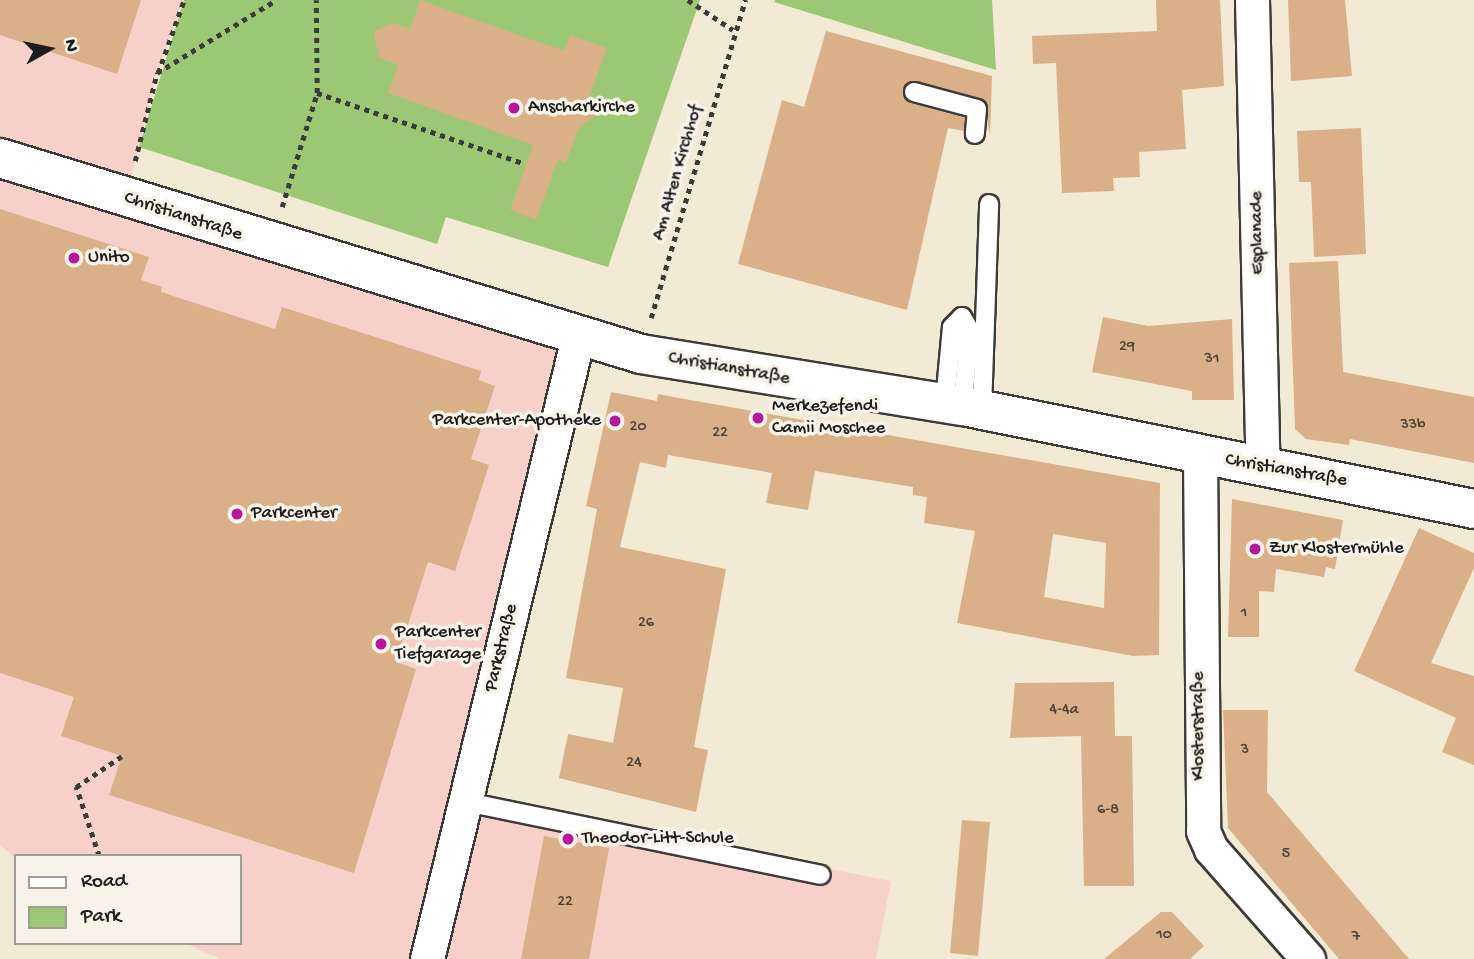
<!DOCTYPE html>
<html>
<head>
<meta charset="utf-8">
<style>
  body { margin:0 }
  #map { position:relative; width:1474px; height:959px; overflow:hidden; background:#f3ead5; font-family:"Gochi Hand",sans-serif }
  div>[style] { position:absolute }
  .built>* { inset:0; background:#f7d1c9 }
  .green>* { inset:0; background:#9cc774 }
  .building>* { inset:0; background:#dab089 }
  .path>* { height:4.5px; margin-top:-2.25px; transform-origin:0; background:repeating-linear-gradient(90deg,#3c3b38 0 5px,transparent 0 10px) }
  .roads { filter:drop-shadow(2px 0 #3c3b38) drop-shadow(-2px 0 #3c3b38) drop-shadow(0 2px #3c3b38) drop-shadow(0 -2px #3c3b38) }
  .service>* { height:18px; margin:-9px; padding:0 9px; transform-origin:9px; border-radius:9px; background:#fff }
  .minor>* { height:33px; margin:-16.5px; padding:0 16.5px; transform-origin:16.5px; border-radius:16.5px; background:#fff }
  .tertiary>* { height:38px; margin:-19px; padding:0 19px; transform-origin:19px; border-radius:19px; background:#fff }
  .dots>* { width:19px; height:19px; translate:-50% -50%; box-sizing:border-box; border:4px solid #f7f3e8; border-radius:50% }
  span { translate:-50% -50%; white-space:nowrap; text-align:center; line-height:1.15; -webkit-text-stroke:7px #f7f3e8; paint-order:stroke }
  .number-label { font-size:16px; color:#4c4137 }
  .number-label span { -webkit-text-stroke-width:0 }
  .poi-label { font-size:19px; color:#1c1c1c }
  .left { translate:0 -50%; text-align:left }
  .right { translate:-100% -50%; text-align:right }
  .street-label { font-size:19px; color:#1c1c1c }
  .legend { position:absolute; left:14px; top:854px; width:228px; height:91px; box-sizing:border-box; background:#f7f3e8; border:2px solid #9f9d96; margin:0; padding:9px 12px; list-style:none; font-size:21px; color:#1c1c1c }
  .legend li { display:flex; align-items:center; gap:14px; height:35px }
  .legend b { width:35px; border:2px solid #9f9d96 }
  .north { position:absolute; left:14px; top:14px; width:70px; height:70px; -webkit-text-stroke:5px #f7f3e8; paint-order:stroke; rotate:81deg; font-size:19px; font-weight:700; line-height:28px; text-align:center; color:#1c1c1c }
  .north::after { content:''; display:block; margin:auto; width:24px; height:32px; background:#1c1c1c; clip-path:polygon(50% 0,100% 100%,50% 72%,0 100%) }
</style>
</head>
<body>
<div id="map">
  <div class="built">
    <div style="clip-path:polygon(0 0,184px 0,157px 73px,126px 199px,578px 337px,467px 797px,891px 881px,876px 959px,220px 959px,184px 943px,240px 943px,240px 856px,16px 859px,0 845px)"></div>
  </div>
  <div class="green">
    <div style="clip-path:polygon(184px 0,700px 0,608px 267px,446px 217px,437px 244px,139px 147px)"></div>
    <div style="clip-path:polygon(992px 0,996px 70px,774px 2px,775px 0)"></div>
  </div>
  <div class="building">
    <div style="clip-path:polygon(0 0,141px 0,117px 74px,0 35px)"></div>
    <div style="clip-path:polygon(420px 0,564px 51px,570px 35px,607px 48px,590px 94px,598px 114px,579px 127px,566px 163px,558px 160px,536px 220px,510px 210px,533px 145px,388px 93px,398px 65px,379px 58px,374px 32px,392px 23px,410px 29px)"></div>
    <div style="clip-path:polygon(1156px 0,1220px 0,1224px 86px,1182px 90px,1186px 149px,1139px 152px,1140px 177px,1113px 178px,1114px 191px,1062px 193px,1056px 63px,1033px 64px,1032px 36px,1157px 31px)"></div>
    <div style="clip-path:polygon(1288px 0,1345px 0,1352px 76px,1291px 81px)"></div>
    <div style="clip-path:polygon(826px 31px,992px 76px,990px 136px,984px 100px,916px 81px,903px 88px,910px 103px,965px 118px,964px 131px,948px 128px,907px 310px,738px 264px,782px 100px,804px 107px)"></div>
    <div style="clip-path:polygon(1361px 128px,1366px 254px,1314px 257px,1311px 182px,1299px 182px,1297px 131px)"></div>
    <div style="clip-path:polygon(0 209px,149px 257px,141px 280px,162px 287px,161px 292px,275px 329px,282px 307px,481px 371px,479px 380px,495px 386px,471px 459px,489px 465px,455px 571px,428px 562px,396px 662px,416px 669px,354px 873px,109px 795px,122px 756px,61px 736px,74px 697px,0 673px)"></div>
    <div style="clip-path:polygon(1338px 261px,1343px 372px,1474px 397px,1474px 463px,1350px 439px,1349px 445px,1306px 439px,1295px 429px,1289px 263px)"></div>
    <div style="clip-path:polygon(1103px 317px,1148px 326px,1232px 319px,1234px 400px,1192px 400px,1192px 391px,1092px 372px)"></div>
    <div style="clip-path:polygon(evenodd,611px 392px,657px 401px,658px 394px,679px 398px,1160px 483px,1159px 655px,1133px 656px,957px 623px,975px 531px,924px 523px,927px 497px,913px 495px,913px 487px,815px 471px,808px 510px,766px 503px,772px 473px,668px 455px,666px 468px,640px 462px,620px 547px,726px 569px,694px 747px,708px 750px,696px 812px,559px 778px,568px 734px,613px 743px,623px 688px,566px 678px,597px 509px,586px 506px,611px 392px,1053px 534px,1106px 543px,1104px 608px,1044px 597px,1053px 534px)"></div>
    <div style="clip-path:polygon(1232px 499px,1343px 520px,1335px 569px,1326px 567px,1324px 577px,1276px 569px,1274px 592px,1259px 591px,1259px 637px,1228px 637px)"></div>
    <div style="clip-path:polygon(1419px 528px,1474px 553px,1474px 568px,1431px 663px,1474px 676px,1474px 765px,1442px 752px,1456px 718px,1354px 671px)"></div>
    <div style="clip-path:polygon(1114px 682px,1115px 736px,1132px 736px,1134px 886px,1084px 886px,1081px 736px,1010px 738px,1015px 683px)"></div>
    <div style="clip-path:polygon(1223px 710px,1268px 710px,1267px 792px,1409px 959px,1339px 959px,1228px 828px)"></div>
    <div style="clip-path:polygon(962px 820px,990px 822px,978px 956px,950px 953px)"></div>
    <div style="clip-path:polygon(544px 836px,609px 848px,589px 959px,521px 959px)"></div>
    <div style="clip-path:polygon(1161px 912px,1172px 912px,1204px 946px,1190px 959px,1104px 959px)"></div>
  </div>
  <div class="path">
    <div style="left:688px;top:0;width:54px;rotate:33.7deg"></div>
    <div style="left:158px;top:73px;width:77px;rotate:-70.4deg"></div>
    <div style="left:317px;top:93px;width:218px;rotate:18.8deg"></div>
    <div style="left:135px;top:161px;width:91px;rotate:-76deg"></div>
    <div style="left:157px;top:73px;width:140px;rotate:-31.5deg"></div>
    <div style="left:282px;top:207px;width:119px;rotate:-72.9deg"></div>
    <div style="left:317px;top:93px;width:93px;rotate:-90.6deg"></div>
    <div style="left:651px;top:318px;width:332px;rotate:-73.5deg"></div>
    <div style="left:99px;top:856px;width:73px;rotate:-108.4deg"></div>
    <div style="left:76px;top:787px;width:55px;rotate:-34deg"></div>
  </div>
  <div class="roads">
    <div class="service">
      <div style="left:914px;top:92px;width:65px;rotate:15.1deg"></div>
      <div style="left:977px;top:109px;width:25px;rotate:95deg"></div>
      <div style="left:945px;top:402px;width:75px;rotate:-84.7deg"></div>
      <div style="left:952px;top:327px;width:14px;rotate:-45deg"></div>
      <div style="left:962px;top:317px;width:14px;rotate:60deg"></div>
      <div style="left:969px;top:329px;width:77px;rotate:94.5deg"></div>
      <div style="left:982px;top:409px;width:205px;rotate:-88deg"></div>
      <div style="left:466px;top:802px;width:362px;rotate:11.6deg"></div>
    </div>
    <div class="minor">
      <div style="left:1252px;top:0;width:467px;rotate:88.7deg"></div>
      <div style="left:1200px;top:455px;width:376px;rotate:89.5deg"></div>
      <div style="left:1203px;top:831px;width:20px;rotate:66deg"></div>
      <div style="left:1211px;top:849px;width:147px;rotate:48.6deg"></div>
      <div style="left:427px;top:959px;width:640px;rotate:-76.35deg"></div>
    </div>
    <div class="tertiary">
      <div style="left:0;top:158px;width:670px;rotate:17deg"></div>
      <div style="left:641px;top:354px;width:326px;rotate:9.2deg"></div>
      <div style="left:963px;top:406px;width:521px;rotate:11.4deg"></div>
    </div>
  </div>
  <div class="dots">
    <div style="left:514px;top:108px;background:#b5179e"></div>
    <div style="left:74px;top:258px;background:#b5179e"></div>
    <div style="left:758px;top:418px;background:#b5179e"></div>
    <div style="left:615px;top:421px;background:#b5179e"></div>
    <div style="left:237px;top:514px;background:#b5179e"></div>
    <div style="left:1255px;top:549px;background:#b5179e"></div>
    <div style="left:381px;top:644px;background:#b5179e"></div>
    <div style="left:568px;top:839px;background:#b5179e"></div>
  </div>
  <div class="number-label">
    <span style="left:1127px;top:348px">29</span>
    <span style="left:1212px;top:360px">31</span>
    <span style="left:1413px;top:426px">33b</span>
    <span style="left:638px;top:428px">20</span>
    <span style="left:720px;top:434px">22</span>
    <span style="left:1244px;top:614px">1</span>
    <span style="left:646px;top:624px">26</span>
    <span style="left:1064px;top:711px">4-4a</span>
    <span style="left:1245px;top:751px">3</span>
    <span style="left:634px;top:764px">24</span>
    <span style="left:1108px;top:811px">6-8</span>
    <span style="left:1286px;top:855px">5</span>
    <span style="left:565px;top:903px">22</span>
    <span style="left:1164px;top:936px">10</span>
    <span style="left:1356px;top:938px">7</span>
  </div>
  <div class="poi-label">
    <span class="left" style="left:528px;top:108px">Anscharkirche</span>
    <span class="left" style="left:88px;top:258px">Unito</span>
    <span class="left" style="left:772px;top:418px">Merkezefendi<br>Camii Moschee</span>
    <span class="right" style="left:601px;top:421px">Parkcenter-Apotheke</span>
    <span class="left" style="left:251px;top:514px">Parkcenter</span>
    <span class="left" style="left:1269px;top:549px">Zur Klostermühle</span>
    <span class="left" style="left:395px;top:644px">Parkcenter<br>Tiefgarage</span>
    <span class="left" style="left:582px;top:839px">Theodor-Litt-Schule</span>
  </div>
  <div class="street-label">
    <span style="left:678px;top:173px;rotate:-74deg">Am Alten Kirchhof</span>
    <span style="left:183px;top:217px;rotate:18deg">Christianstraße</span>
    <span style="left:1258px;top:233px;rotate:-91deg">Esplanade</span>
    <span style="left:729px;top:369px;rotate:10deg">Christianstraße</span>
    <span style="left:1286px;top:471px;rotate:10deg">Christianstraße</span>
    <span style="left:502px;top:648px;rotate:-76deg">Parkstraße</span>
    <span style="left:1199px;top:726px;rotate:-90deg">Klosterstraße</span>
  </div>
  <ul class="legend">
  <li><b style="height:9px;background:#fff"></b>Road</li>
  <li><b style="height:19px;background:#9cc774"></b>Park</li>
  </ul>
  <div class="north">N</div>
</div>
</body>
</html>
